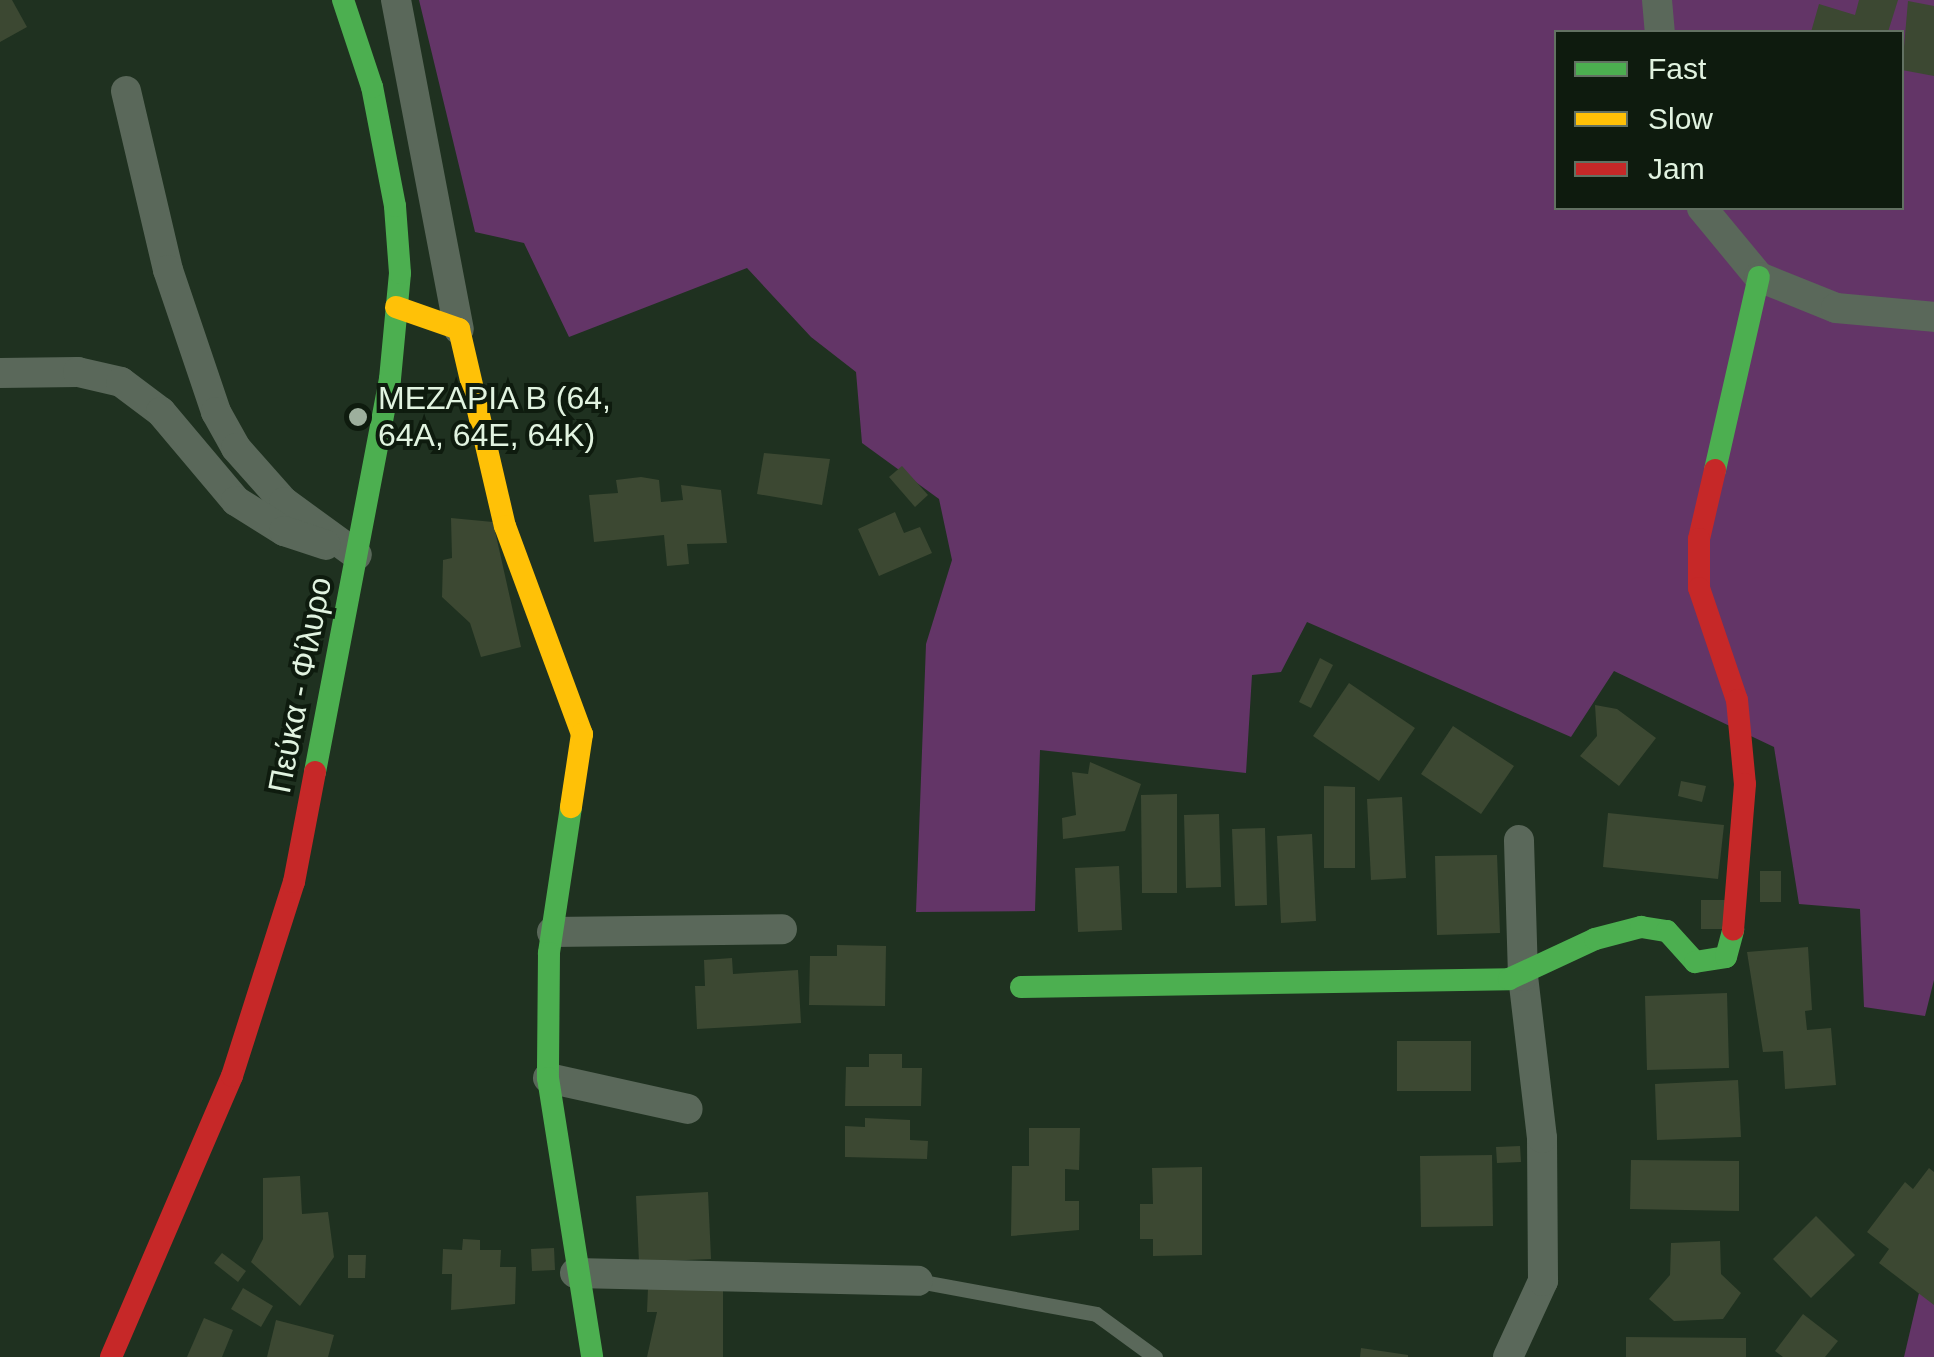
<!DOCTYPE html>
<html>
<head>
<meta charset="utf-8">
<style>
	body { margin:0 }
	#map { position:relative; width:1934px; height:1357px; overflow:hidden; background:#1f3120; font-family:Arial,sans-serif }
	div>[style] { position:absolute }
	.green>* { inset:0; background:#633567 }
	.building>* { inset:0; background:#3c4832 }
	.lane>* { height:15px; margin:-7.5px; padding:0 7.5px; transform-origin:7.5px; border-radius:7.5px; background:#5a685a }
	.street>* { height:30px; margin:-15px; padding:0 15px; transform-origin:15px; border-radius:15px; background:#5a685a }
	.fast>* { height:22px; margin:-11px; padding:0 11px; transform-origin:11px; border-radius:11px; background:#4caf50 }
	.slow>* { height:22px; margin:-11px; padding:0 11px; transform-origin:11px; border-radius:11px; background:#ffc107 }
	.jam>* { height:22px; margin:-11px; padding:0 11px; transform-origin:11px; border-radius:11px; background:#c62828 }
	.dots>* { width:28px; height:28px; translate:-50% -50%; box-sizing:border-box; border:5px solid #0e1b0e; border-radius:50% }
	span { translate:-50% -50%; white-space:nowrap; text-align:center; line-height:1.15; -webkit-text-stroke:8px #0e1b0e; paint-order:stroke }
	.poi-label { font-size:32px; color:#e1f3e0 }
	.left { translate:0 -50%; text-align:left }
	.street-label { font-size:32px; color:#e1f3e0 }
	.legend { position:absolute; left:1554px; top:30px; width:350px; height:180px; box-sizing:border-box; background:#0e1b0e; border:2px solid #627162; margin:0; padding:12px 18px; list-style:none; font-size:30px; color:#e1f3e0 }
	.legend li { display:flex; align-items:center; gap:20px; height:50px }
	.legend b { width:50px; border:2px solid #627162 }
</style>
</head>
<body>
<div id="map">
	<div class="green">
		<div style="clip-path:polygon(evenodd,419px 0,1934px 0,1934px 980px,1925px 1016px,1864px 1007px,1860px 909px,1799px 904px,1774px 747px,1614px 671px,1571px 737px,1307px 622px,1281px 672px,1252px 675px,1246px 773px,1040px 750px,1035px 911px,916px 912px,926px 644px,952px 560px,939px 499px,862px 443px,856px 372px,811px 337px,747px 268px,569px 337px,524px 243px,475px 232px,419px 0,1556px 32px,1902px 32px,1902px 208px,1556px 208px,1556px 32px)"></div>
		<div style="clip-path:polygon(1934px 1229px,1934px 1357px,1904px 1357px)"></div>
	</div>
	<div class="building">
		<div style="clip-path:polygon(0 0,12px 0,27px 27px,0 42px)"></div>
		<div style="clip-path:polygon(1859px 0,1898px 0,1888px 32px,1811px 32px,1819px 4px,1855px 15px)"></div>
		<div style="clip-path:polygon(1908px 1px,1934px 6px,1934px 76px,1902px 70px)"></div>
		<div style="clip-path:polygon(764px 453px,830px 459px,822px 505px,757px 494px)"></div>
		<div style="clip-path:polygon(902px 466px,928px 495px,915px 507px,889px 477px)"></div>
		<div style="clip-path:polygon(641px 477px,659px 480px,661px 502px,683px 500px,681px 485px,721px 490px,727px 543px,687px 544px,689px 564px,667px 566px,664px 535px,594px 542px,589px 495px,618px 493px,616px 480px)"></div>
		<div style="clip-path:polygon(895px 512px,904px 533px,920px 527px,932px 553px,879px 576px,858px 529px)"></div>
		<div style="clip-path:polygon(451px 518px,493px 522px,521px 647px,481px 657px,470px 623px,442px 597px,443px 560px,452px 558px)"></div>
		<div style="clip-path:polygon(1320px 658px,1333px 665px,1311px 708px,1299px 702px)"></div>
		<div style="clip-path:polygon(1349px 683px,1415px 728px,1379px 781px,1313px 736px)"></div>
		<div style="clip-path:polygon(1595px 705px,1617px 709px,1656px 738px,1619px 786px,1580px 756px,1597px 736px)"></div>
		<div style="clip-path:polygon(1453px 726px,1514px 766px,1481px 814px,1421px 774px)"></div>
		<div style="clip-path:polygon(1090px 762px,1141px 784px,1125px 831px,1063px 839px,1062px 818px,1076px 815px,1072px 772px,1088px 774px)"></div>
		<div style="clip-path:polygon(1681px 781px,1706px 786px,1702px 802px,1678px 796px)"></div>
		<div style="clip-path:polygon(1324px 786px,1355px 787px,1355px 868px,1324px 868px)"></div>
		<div style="clip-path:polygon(1177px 794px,1177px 893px,1142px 893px,1141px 795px)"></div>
		<div style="clip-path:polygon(1402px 797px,1406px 878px,1371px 880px,1367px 799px)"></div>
		<div style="clip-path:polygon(1608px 813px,1724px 825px,1718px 879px,1603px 867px)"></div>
		<div style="clip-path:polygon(1219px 814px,1221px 887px,1186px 888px,1184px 815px)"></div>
		<div style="clip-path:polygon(1265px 828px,1267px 905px,1235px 906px,1232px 829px)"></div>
		<div style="clip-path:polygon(1312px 834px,1316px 921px,1281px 923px,1277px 836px)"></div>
		<div style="clip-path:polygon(1497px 855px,1500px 933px,1437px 935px,1435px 856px)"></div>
		<div style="clip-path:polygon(1119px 866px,1122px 930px,1078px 932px,1075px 868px)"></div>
		<div style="clip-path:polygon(1760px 871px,1781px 871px,1781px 902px,1760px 902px)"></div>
		<div style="clip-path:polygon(1701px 900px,1728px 900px,1728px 929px,1701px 929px)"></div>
		<div style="clip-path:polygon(837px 945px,886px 946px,885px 1006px,809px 1005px,810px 956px,837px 956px)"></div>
		<div style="clip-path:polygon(1808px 947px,1812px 1010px,1805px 1011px,1807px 1030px,1831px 1028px,1836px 1085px,1785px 1089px,1783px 1051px,1763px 1052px,1747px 952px)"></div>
		<div style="clip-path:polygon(732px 958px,733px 974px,798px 970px,801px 1023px,697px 1029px,695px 986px,705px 986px,704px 960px)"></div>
		<div style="clip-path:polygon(1727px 993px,1729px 1068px,1647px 1070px,1645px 996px)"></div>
		<div style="clip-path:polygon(1397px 1041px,1471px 1041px,1471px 1091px,1397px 1091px)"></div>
		<div style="clip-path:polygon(869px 1054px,902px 1054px,902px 1068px,922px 1068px,921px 1106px,845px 1106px,846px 1067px,869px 1067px)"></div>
		<div style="clip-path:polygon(1738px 1080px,1741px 1137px,1657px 1140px,1655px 1084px)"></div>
		<div style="clip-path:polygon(865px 1118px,910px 1120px,910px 1140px,928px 1141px,927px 1159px,845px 1157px,845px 1126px,865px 1127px)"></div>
		<div style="clip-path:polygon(1029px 1128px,1080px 1128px,1079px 1170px,1065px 1169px,1065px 1201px,1079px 1201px,1079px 1230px,1011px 1236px,1012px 1166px,1029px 1166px)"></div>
		<div style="clip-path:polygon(1520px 1146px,1521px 1162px,1497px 1163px,1496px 1147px)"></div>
		<div style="clip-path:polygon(1492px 1155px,1493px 1226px,1421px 1227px,1420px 1156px)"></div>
		<div style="clip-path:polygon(1631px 1160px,1739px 1161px,1739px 1211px,1630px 1209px)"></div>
		<div style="clip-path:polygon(1202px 1167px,1202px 1255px,1153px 1256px,1153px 1239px,1140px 1239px,1140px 1204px,1153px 1204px,1152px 1168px)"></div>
		<div style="clip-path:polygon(1929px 1168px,1934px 1172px,1934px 1305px,1879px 1263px,1889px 1249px,1867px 1232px,1905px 1182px,1913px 1189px)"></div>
		<div style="clip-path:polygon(300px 1176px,302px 1214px,328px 1212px,334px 1257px,300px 1306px,251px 1262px,263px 1239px,263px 1178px)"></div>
		<div style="clip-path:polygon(708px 1192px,711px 1259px,639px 1262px,636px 1196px)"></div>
		<div style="clip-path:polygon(1816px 1216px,1855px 1255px,1811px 1298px,1773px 1259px)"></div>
		<div style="clip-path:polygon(463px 1239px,480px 1240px,480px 1250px,501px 1250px,500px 1267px,516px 1267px,515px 1304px,451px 1310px,452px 1274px,442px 1274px,443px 1249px,462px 1250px)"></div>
		<div style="clip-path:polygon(1720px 1241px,1721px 1274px,1741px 1293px,1723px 1319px,1674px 1321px,1649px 1299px,1670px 1275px,1671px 1243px)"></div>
		<div style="clip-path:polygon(554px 1248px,555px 1270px,532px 1271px,531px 1249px)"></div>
		<div style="clip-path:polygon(222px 1253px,246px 1271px,238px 1282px,214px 1263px)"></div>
		<div style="clip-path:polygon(348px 1255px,366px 1255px,365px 1278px,348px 1278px)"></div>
		<div style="clip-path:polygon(243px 1288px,273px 1306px,261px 1327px,231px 1309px)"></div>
		<div style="clip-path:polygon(648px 1288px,723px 1289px,723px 1357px,647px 1357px,657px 1312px,647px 1312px)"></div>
		<div style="clip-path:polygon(1803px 1314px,1838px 1341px,1825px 1357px,1783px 1357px,1775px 1351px)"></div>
		<div style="clip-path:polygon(204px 1318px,233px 1330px,222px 1357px,187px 1357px)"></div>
		<div style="clip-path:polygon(276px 1320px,334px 1335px,328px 1357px,267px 1357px)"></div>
		<div style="clip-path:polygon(1626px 1337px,1746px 1338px,1746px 1357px,1626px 1357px)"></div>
		<div style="clip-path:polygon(1361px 1348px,1408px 1355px,1408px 1357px,1360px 1357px)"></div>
	</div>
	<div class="lane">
		<div style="left:918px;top:1281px;width:181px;rotate:10.5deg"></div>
		<div style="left:1096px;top:1314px;width:73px;rotate:36.1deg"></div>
	</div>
	<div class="street">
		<div style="left:396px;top:0;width:335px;rotate:79.2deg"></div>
		<div style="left:1657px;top:0;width:32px;rotate:85deg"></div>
		<div style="left:126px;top:91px;width:184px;rotate:76.8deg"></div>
		<div style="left:168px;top:270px;width:150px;rotate:71.3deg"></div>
		<div style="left:216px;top:412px;width:41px;rotate:60.9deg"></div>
		<div style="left:236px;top:448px;width:72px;rotate:48.4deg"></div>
		<div style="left:284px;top:502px;width:90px;rotate:36deg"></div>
		<div style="left:1702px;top:208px;width:89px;rotate:50.4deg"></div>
		<div style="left:1759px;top:277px;width:83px;rotate:21.9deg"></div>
		<div style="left:1836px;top:308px;width:98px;rotate:5.2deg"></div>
		<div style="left:0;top:373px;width:78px;rotate:-0.7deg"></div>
		<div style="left:78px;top:372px;width:44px;rotate:13.1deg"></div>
		<div style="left:121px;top:382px;width:50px;rotate:36.9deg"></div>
		<div style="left:161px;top:412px;width:116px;rotate:49.9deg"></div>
		<div style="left:236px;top:501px;width:57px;rotate:32deg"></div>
		<div style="left:284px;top:531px;width:44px;rotate:18.4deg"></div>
		<div style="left:552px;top:932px;width:230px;rotate:-0.7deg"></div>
		<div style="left:548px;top:1078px;width:143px;rotate:12.5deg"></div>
		<div style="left:575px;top:1273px;width:343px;rotate:1.3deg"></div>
		<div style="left:1508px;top:1357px;width:84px;rotate:-65.3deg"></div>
		<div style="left:1543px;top:1281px;width:143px;rotate:-90.4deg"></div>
		<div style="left:1542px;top:1138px;width:163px;rotate:-96.7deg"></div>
		<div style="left:1523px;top:976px;width:136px;rotate:-91.7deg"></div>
	</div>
	<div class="fast">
		<div style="left:1715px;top:470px;width:198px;rotate:-77.2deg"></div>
		<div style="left:315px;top:772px;width:400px;rotate:-79.2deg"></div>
		<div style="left:390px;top:379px;width:106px;rotate:-84.6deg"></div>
		<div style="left:400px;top:273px;width:67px;rotate:-94.3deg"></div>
		<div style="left:395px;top:206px;width:121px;rotate:-100.9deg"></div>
		<div style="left:372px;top:87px;width:92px;rotate:-108.4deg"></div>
		<div style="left:571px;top:807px;width:148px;rotate:98.6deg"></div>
		<div style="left:549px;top:953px;width:125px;rotate:90.5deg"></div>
		<div style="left:548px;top:1078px;width:282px;rotate:81deg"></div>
		<div style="left:1021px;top:987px;width:488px;rotate:-0.9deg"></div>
		<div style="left:1509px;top:979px;width:95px;rotate:-24.9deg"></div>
		<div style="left:1595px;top:939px;width:48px;rotate:-14.6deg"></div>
		<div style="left:1641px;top:927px;width:26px;rotate:9deg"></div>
		<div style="left:1667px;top:931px;width:42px;rotate:47.9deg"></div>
		<div style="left:1695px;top:962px;width:31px;rotate:-9deg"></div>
		<div style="left:1726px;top:957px;width:28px;rotate:-75deg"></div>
	</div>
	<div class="slow">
		<div style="left:396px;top:307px;width:67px;rotate:19.2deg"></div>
		<div style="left:459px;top:329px;width:202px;rotate:76.9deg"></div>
		<div style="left:505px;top:526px;width:222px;rotate:69.7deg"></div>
		<div style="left:582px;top:734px;width:74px;rotate:98.6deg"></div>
	</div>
	<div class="jam">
		<div style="left:1715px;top:470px;width:71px;rotate:103.1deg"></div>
		<div style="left:1699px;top:539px;width:49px;rotate:90deg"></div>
		<div style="left:1699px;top:588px;width:118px;rotate:71.3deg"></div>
		<div style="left:1737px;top:700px;width:84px;rotate:84.6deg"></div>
		<div style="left:1745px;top:784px;width:146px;rotate:94.7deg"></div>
		<div style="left:111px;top:1357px;width:306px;rotate:-66.7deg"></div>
		<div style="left:232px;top:1076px;width:204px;rotate:-72.3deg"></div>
		<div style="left:294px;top:882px;width:112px;rotate:-79.2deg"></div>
	</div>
	<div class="dots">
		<div style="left:358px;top:417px;background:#9daf9d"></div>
	</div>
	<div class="poi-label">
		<span class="left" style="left:378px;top:417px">ΜΕΖΑΡΙΑ B (64,<br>64Α, 64Ε, 64Κ)</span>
	</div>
	<div class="street-label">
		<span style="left:300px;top:685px;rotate:-79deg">Πεύκα - Φίλυρο</span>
	</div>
	<ul class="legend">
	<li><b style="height:12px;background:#4caf50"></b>Fast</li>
	<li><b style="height:12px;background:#ffc107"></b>Slow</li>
	<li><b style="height:12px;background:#c62828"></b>Jam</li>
	</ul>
</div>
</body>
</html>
